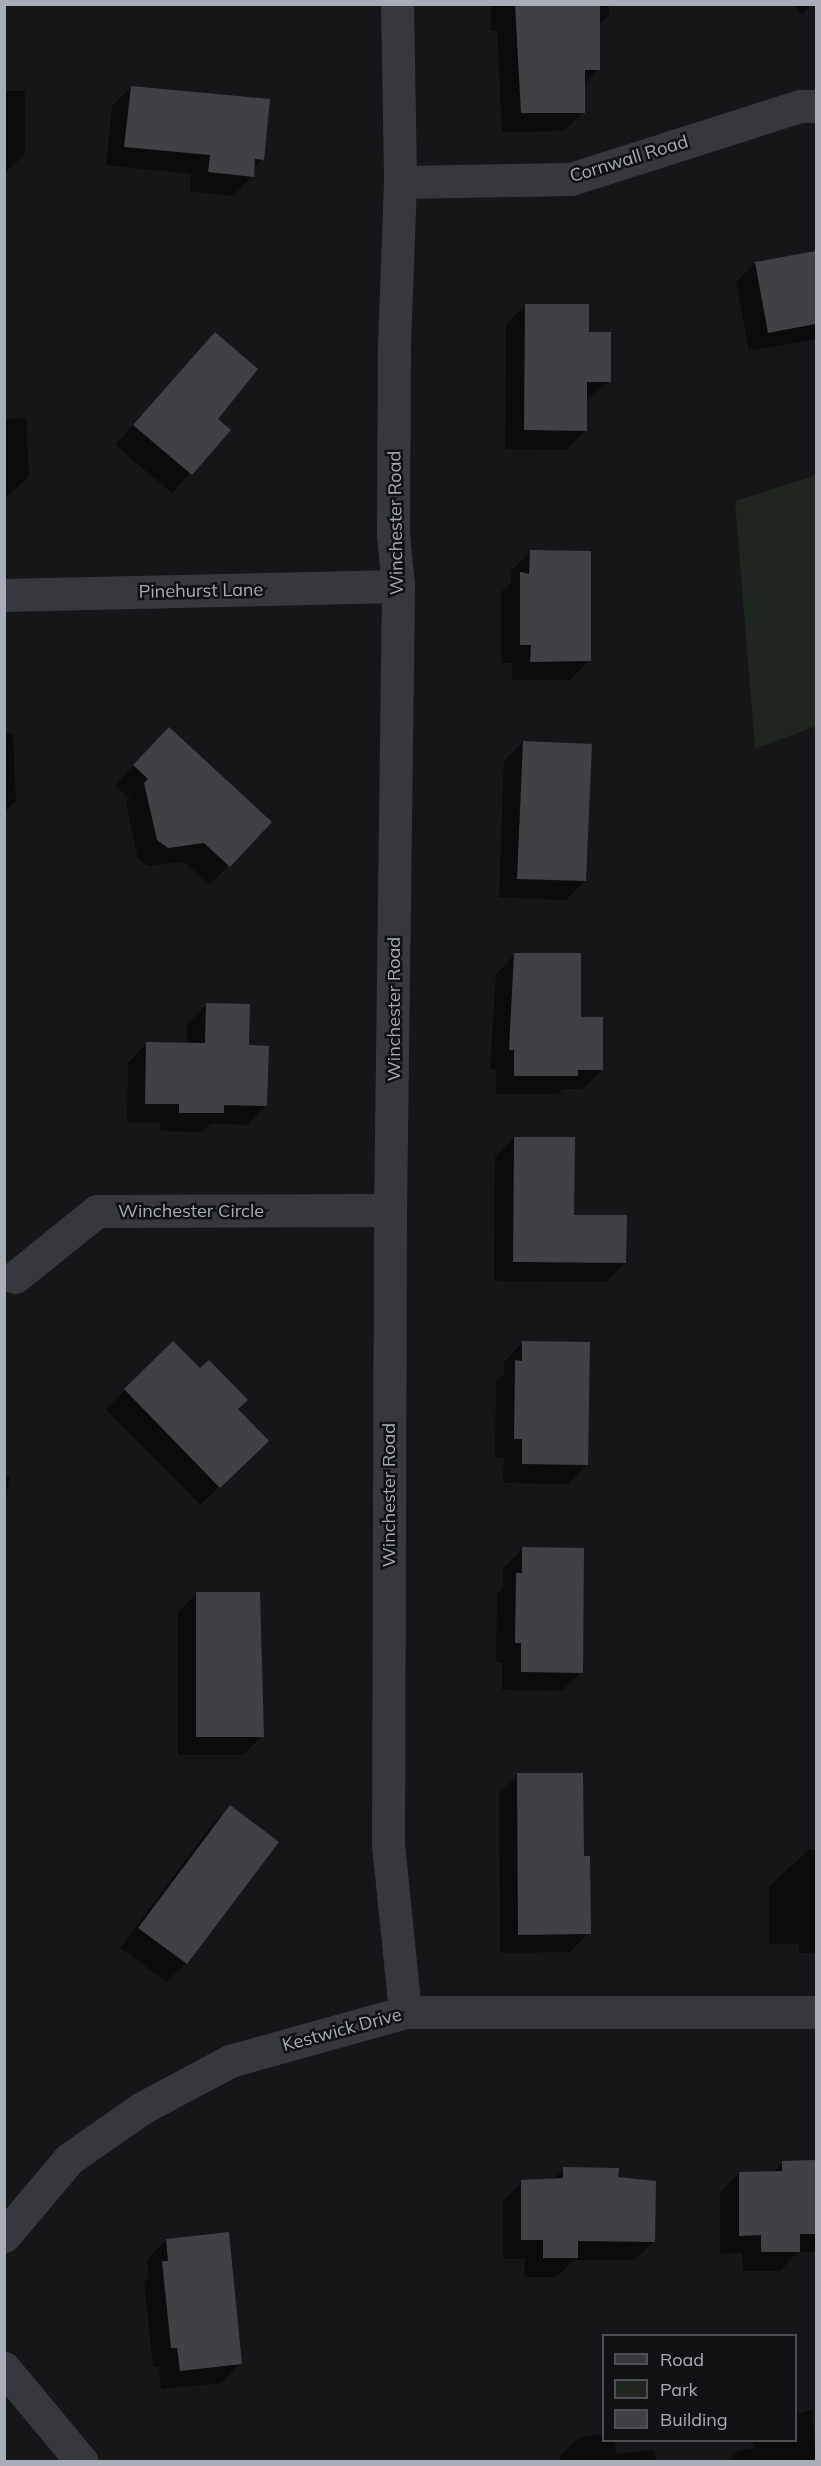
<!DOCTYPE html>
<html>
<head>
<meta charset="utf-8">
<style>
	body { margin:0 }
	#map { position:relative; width:821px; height:2466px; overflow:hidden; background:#161618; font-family:Mulish,sans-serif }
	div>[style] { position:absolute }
	.green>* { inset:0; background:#1e261f }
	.shadow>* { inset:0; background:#0007 }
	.building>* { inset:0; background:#404145 }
	.minor>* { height:33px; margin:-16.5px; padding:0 16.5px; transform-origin:16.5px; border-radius:16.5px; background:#37383d }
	span { translate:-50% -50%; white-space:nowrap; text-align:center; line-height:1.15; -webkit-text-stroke:5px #111113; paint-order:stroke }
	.street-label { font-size:18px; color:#a8adb8 }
	.frame { position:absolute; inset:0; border:6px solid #a8adb8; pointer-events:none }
	.legend { position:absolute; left:602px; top:2334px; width:195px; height:108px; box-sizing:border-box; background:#111113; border:2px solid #4d4f55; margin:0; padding:8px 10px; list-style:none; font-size:18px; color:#a8adb8 }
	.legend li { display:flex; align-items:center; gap:12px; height:30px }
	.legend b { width:30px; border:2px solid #4d4f55 }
</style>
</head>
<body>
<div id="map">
	<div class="green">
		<div style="clip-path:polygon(816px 475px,816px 726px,755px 749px,735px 501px)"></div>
	</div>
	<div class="shadow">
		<div style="clip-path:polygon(491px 4px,609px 4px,609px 15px,599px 25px,599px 69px,583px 85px,583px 112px,564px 131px,502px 132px,497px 31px,491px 31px)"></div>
		<div style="clip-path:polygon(792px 4px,812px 4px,802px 15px)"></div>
		<div style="clip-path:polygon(131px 87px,263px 159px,253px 169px,252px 176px,233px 196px,190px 191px,191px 174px,106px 165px,112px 106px)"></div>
		<div style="clip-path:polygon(4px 91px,25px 91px,25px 154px,5px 173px)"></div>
		<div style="clip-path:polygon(816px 252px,816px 339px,749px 351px,736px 282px,756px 263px)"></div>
		<div style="clip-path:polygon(526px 305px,587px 333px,609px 381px,586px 400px,585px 430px,566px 450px,505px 449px,506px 324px)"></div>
		<div style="clip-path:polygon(215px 334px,216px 419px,229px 431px,172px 493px,115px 445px)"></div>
		<div style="clip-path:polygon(26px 418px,29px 476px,10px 495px,4px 495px,4px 419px)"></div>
		<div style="clip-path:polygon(531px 552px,589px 661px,570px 680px,512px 680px,512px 663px,501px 663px,501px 592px,511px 583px,511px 571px)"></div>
		<div style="clip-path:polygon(4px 733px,13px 733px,16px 801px,4px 813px)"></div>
		<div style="clip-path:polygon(523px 742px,585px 881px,566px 900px,499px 897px,504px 761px)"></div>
		<div style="clip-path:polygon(150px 748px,270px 822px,210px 885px,184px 862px,148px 866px,138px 859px,126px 803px,130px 799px,115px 785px)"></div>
		<div style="clip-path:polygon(515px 954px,579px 1018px,602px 1070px,583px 1089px,563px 1089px,558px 1094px,496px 1094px,496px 1069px,490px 1069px,496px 974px)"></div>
		<div style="clip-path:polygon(206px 1005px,248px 1047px,266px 1106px,247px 1125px,211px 1124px,203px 1132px,160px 1131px,160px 1123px,127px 1122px,128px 1063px,147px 1043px,187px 1044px,187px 1024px)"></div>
		<div style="clip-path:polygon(514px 1138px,572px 1216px,625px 1263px,606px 1282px,494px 1281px,495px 1157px)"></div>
		<div style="clip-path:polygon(816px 1314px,816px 1399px,815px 1316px)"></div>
		<div style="clip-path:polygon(523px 1342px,587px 1464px,568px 1484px,503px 1483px,504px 1458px,495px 1458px,496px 1381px,504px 1374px,504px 1362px)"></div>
		<div style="clip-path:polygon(200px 1370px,236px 1410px,247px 1460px,200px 1505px,106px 1409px,125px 1390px)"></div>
		<div style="clip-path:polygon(4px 1476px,10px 1477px,4px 1508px)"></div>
		<div style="clip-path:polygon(522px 1549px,581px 1672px,562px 1691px,502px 1690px,502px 1662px,496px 1662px,497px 1594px,503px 1588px,503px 1568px)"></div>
		<div style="clip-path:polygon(197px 1593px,262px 1736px,243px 1755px,178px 1755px,178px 1612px)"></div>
		<div style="clip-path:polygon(518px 1775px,589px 1933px,570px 1952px,500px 1953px,499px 1794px)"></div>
		<div style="clip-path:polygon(230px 1807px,186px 1963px,167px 1982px,120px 1948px,211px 1826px)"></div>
		<div style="clip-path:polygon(809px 1850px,816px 1850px,816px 1953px,799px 1953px,799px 1944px,769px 1944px,769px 1886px)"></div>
		<div style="clip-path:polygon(783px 2162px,816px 2162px,816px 2252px,798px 2252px,780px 2271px,743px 2271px,742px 2253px,720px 2254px,720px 2193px,739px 2173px,772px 2173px)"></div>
		<div style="clip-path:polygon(564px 2169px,635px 2179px,654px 2241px,635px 2260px,574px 2260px,557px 2277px,524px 2277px,525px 2259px,503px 2259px,503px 2201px,522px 2181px,553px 2180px)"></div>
		<div style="clip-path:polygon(166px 2240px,240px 2364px,221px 2383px,161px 2389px,159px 2367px,153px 2367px,144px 2282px,149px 2277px,147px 2260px)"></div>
		<div style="clip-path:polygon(812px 2410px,816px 2462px,727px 2462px,738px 2451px,754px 2448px,752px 2440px,796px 2440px,796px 2414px)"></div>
		<div style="clip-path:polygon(604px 2434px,604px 2440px,614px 2440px,616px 2454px,654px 2450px,656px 2462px,561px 2462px,560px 2456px,579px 2437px)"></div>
	</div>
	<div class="building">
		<div style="clip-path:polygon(515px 4px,600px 4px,600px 70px,585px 70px,585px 113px,521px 113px)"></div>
		<div style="clip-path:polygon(131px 86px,270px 99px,264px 160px,255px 159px,254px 177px,208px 172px,210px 155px,124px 147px)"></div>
		<div style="clip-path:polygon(816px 251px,816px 324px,768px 333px,755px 262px)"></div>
		<div style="clip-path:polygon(525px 304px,589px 304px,589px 332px,611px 332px,611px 382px,587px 382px,587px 431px,524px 430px)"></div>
		<div style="clip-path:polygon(215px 332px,258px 369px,218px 419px,231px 430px,192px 475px,133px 425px)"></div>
		<div style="clip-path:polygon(530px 550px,591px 551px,591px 661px,530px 662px,531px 645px,520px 645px,520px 572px,529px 574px)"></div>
		<div style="clip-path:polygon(169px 727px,272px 822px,230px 867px,204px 843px,168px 848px,157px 840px,144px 783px,148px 779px,133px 765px)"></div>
		<div style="clip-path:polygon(523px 741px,592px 744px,586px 881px,517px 879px)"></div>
		<div style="clip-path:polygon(514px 953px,581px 953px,581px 1017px,603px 1017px,603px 1070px,578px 1070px,578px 1076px,514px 1076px,514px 1050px,509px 1050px)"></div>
		<div style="clip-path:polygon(206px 1003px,250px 1004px,249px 1045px,269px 1046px,267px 1106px,224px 1105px,224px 1113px,179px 1113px,179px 1104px,145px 1104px,146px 1042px,205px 1043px)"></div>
		<div style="clip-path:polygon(514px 1137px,575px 1137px,574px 1215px,627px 1215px,626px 1263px,513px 1262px)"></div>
		<div style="clip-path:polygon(173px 1341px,200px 1368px,209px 1360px,248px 1400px,238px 1409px,269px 1441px,220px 1488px,124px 1389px)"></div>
		<div style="clip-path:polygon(522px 1341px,590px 1342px,588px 1465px,522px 1464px,522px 1439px,514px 1439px,515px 1360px,522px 1361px)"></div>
		<div style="clip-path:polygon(522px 1547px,584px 1548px,583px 1673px,521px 1672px,521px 1643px,515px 1643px,516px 1573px,522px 1573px)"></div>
		<div style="clip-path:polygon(196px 1592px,260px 1592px,264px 1737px,196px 1737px)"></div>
		<div style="clip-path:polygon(517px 1773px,583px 1773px,584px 1856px,590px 1856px,591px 1934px,518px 1935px)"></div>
		<div style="clip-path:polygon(230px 1805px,279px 1842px,187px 1964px,138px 1928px)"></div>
		<div style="clip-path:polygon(816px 2160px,816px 2234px,800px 2234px,800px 2252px,761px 2252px,761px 2235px,739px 2236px,739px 2172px,782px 2171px,782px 2161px)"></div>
		<div style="clip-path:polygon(563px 2167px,619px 2168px,618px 2177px,656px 2181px,655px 2242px,578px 2241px,578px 2258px,543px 2258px,543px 2240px,521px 2240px,521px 2180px,563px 2178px)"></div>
		<div style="clip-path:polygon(229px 2232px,242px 2364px,180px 2371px,177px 2348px,171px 2348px,162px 2261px,168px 2261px,166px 2239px)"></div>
	</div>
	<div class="minor">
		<div style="left:397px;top:4px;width:178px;rotate:89deg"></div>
		<div style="left:400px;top:182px;width:161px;rotate:92.1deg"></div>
		<div style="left:394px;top:343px;width:192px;rotate:90.3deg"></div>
		<div style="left:393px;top:535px;width:51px;rotate:84.4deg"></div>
		<div style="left:398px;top:586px;width:624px;rotate:90.73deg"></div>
		<div style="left:390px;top:1210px;width:634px;rotate:90.18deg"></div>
		<div style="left:388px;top:1844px;width:169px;rotate:84.2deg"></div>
		<div style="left:400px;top:182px;width:171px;rotate:-1deg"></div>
		<div style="left:571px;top:179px;width:240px;rotate:-17.7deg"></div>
		<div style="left:800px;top:106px;width:16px"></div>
		<div style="left:4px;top:595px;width:394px;rotate:-1.3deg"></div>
		<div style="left:15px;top:1277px;width:105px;rotate:-38.8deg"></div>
		<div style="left:97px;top:1211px;width:293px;rotate:-0.2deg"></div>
		<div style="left:4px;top:2236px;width:101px;rotate:-49.8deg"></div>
		<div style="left:69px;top:2159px;width:89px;rotate:-34.9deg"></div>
		<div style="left:142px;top:2108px;width:100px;rotate:-28.1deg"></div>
		<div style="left:230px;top:2061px;width:182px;rotate:-15.6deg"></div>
		<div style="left:405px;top:2012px;width:411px"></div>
		<div style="left:4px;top:2368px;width:122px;rotate:50.3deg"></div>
	</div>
	<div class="street-label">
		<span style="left:629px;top:159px;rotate:-17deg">Cornwall Road</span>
		<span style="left:396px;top:523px;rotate:-91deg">Winchester Road</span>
		<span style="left:201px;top:591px;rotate:-1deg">Pinehurst Lane</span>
		<span style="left:394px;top:1009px;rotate:-90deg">Winchester Road</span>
		<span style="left:191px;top:1211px">Winchester Circle</span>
		<span style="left:389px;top:1495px;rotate:-90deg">Winchester Road</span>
		<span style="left:342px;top:2030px;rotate:-15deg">Kestwick Drive</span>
	</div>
	<div class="frame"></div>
	<ul class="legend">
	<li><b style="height:8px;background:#37383d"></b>Road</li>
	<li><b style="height:16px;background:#1e261f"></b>Park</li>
	<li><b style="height:16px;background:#404145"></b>Building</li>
	</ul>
</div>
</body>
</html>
